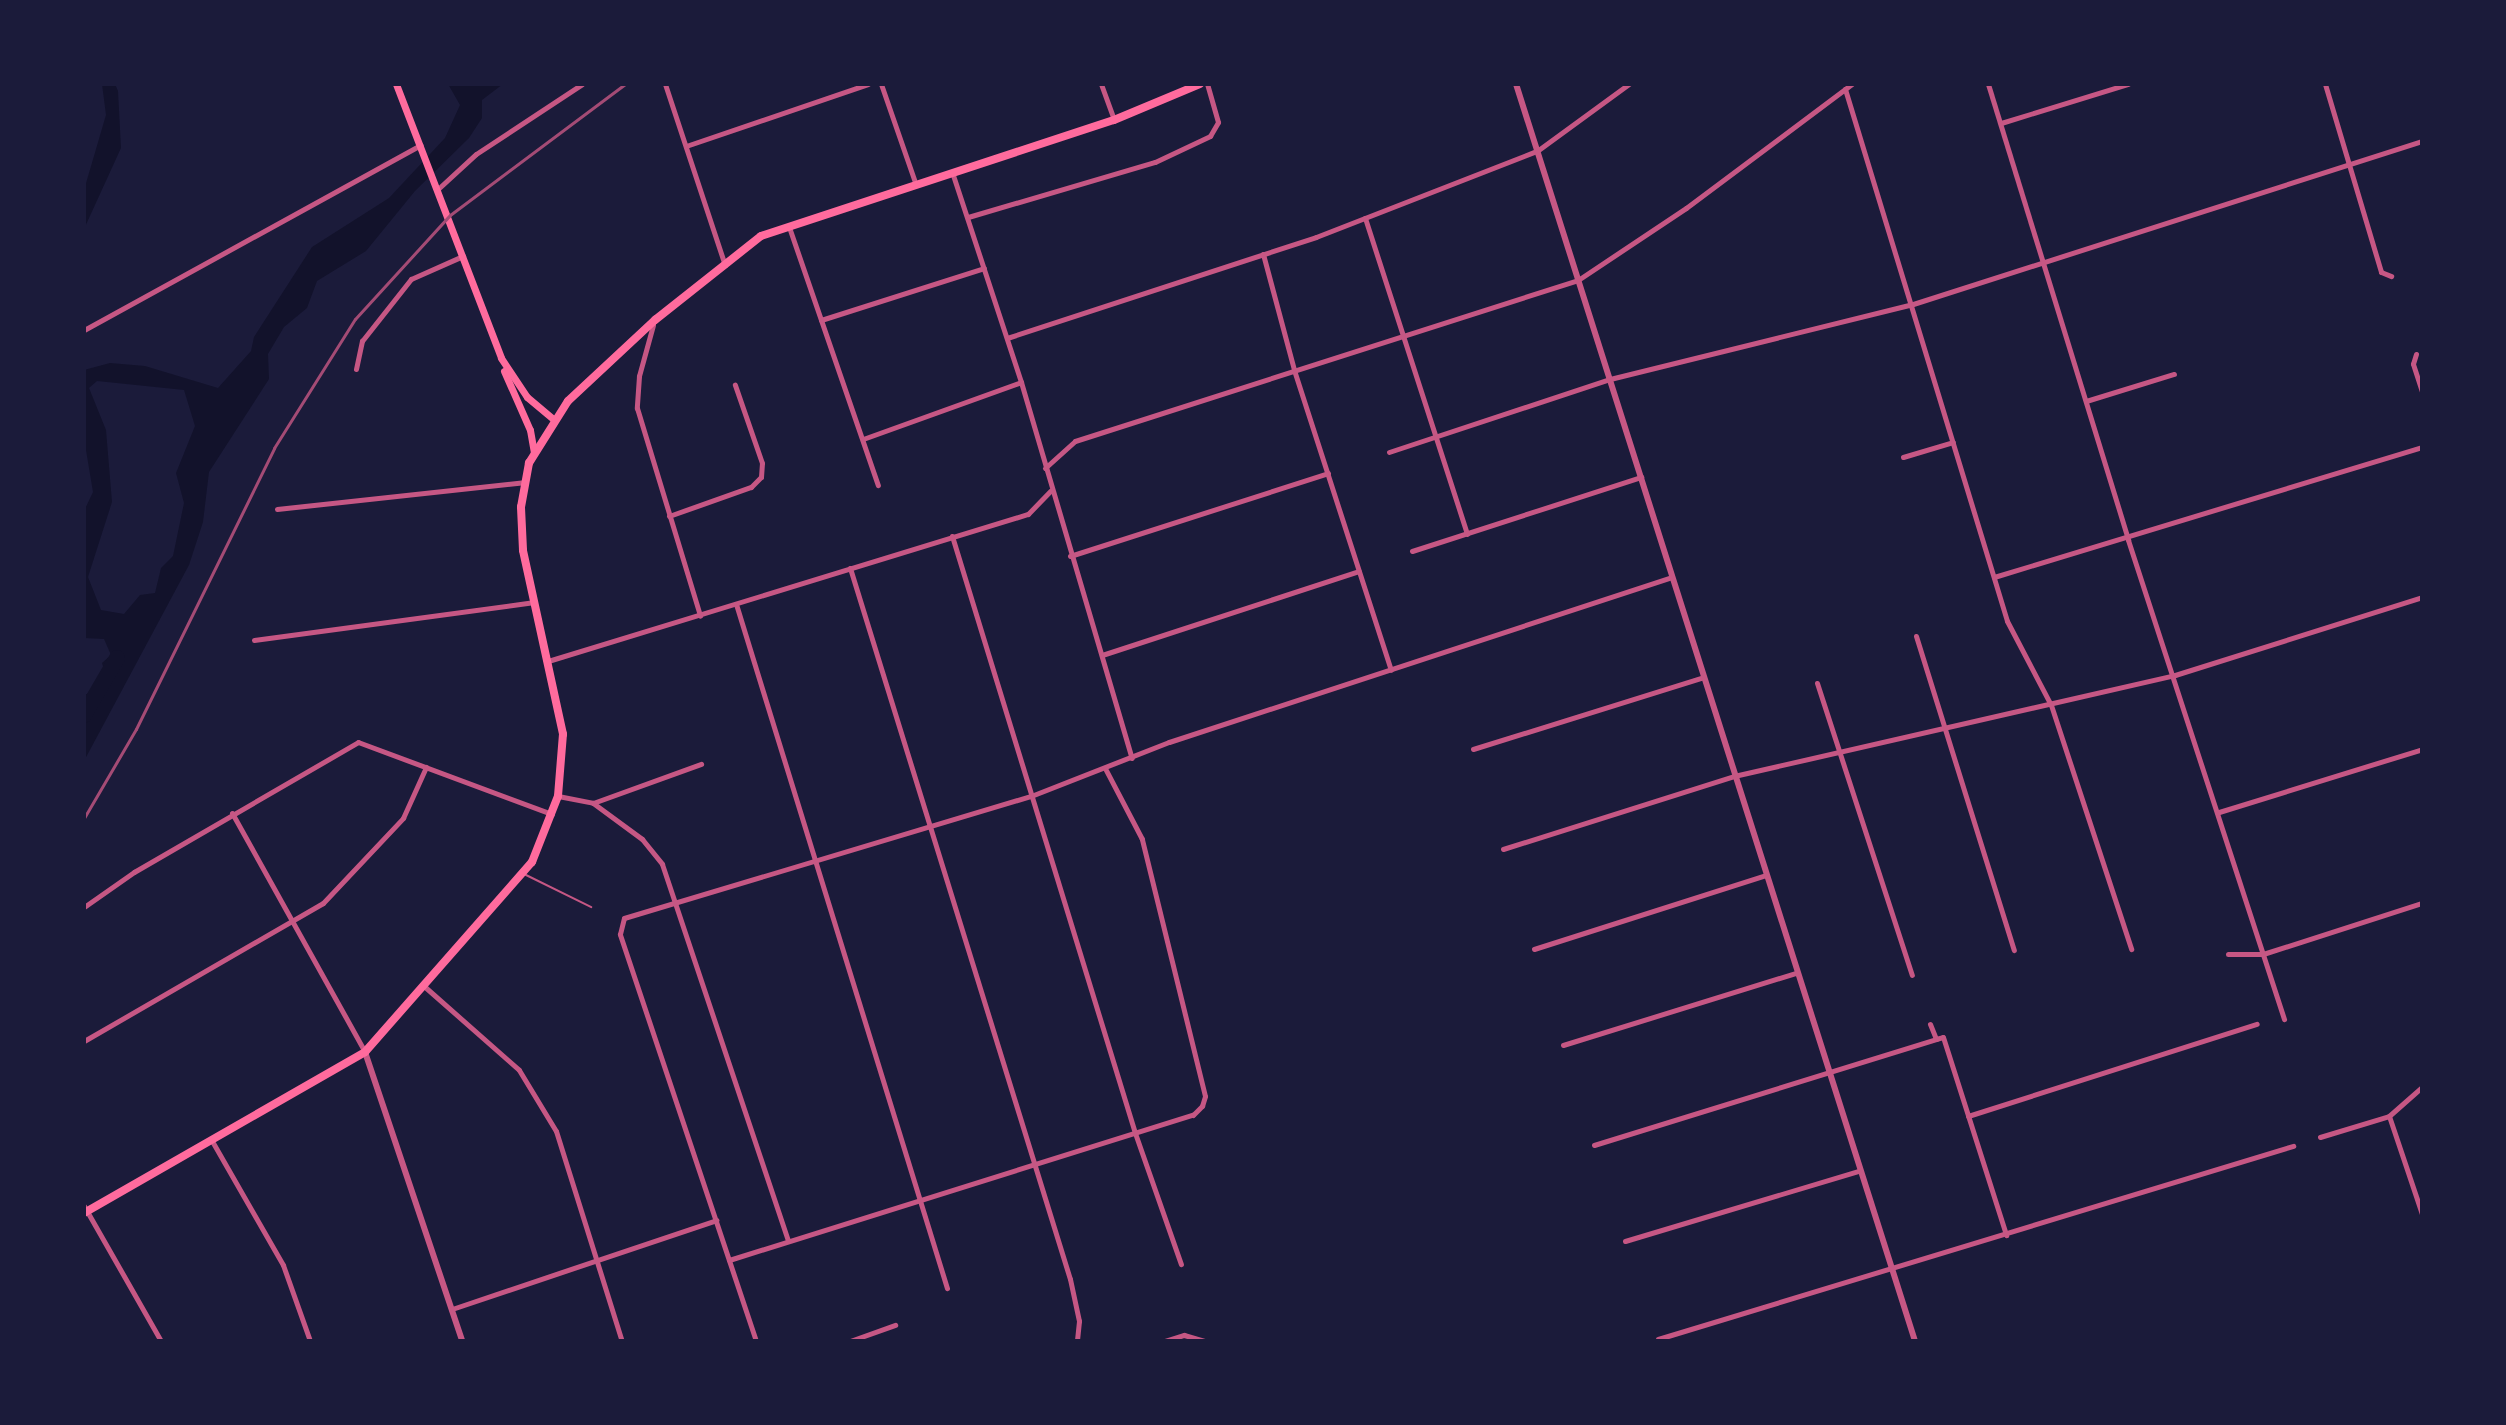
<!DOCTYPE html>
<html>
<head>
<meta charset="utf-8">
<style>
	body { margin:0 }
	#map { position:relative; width:2506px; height:1425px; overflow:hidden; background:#1b1b3a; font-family:"Public Sans",sans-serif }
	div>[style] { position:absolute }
	.water>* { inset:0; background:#12122b }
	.river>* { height:16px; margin:-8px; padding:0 8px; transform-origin:8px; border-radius:8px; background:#12122b }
	.service>* { height:2px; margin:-1px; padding:0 1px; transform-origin:1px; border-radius:1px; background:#c65784 }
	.minor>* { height:5px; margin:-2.5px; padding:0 2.5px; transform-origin:2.5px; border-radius:2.5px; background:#c65784 }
	.tertiary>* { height:6px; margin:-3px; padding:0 3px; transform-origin:3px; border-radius:3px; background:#c65784 }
	.secondary>* { height:7px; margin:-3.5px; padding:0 3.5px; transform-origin:3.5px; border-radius:3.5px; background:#ff6b9d }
	.primary>* { height:8px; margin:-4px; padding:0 4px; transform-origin:4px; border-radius:4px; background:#ff6b9d }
	.rail>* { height:3px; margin:-1.5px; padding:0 1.5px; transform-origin:1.5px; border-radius:1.5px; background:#a44b75 }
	span { translate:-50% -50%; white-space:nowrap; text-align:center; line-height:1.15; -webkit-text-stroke:6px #1b1b3a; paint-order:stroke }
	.frame { position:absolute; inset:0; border:86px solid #1b1b3a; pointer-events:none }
</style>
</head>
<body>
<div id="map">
	<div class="water">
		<div style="clip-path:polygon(102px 84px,115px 84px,118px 91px,121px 148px,84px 229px,84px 190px,106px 115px)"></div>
		<div style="clip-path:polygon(evenodd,448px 84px,503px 84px,482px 100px,482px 118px,469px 138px,415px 191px,366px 251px,317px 281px,307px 308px,284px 327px,268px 354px,269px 379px,209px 472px,203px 522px,189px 565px,84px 761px,84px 696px,107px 679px,102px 663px,111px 655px,104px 639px,84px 638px,84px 511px,93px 492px,84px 438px,84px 370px,110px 363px,145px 366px,218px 388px,251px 351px,254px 337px,312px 247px,389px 198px,445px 138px,460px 105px,448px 84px,97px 381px,184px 390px,195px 426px,176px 473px,184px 503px,173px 556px,161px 568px,155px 593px,140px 595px,124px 614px,101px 610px,88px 577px,112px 502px,106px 430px,89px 388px,97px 381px)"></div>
	</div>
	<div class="river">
		<div style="left:84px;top:715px;width:66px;rotate:-59.9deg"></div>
	</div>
	<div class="service">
		<div style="left:524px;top:874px;width:75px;rotate:26.2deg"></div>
	</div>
	<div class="minor">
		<div style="left:665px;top:84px;width:191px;rotate:71.7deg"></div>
		<div style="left:881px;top:84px;width:104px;rotate:70.9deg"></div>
		<div style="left:1101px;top:84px;width:38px;rotate:70deg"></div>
		<div style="left:1988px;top:84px;width:477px;rotate:72.9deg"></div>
		<div style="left:2128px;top:540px;width:504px;rotate:71.96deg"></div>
		<div style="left:2325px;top:84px;width:196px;rotate:73.4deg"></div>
		<div style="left:2381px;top:272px;width:11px;rotate:22deg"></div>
		<div style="left:1845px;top:89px;width:556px;rotate:73.06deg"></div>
		<div style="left:2007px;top:621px;width:95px;rotate:62.4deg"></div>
		<div style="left:2051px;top:705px;width:257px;rotate:71.8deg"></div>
		<div style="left:2001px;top:123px;width:133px;rotate:-17.1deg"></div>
		<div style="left:686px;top:146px;width:192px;rotate:-18.8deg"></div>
		<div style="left:952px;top:172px;width:221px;rotate:71.8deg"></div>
		<div style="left:1021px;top:382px;width:392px;rotate:73.6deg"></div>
		<div style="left:439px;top:188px;width:50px;rotate:-42.6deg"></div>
		<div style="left:476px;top:154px;width:127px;rotate:-33.4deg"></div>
		<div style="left:968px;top:217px;width:195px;rotate:-16.4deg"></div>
		<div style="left:1155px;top:162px;width:61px;rotate:-25.3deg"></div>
		<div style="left:1210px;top:136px;width:16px;rotate:-60deg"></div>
		<div style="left:1218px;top:122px;width:40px;rotate:-106deg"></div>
		<div style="left:1365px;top:218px;width:332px;rotate:72.1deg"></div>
		<div style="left:789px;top:227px;width:273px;rotate:71deg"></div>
		<div style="left:1263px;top:254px;width:120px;rotate:75deg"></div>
		<div style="left:1294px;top:370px;width:315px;rotate:72.1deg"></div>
		<div style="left:821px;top:320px;width:171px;rotate:-17.7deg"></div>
		<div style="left:653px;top:325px;width:53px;rotate:105.4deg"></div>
		<div style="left:639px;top:376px;width:32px;rotate:94deg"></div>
		<div style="left:637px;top:408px;width:217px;rotate:73.1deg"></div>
		<div style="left:84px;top:330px;width:384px;rotate:-28.8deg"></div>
		<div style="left:1007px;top:338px;width:325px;rotate:-18.1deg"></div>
		<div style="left:1316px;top:237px;width:237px;rotate:-21.3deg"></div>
		<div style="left:1537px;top:151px;width:114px;rotate:-36.1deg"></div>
		<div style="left:2416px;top:354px;width:10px;rotate:107deg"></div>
		<div style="left:2413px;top:364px;width:29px;rotate:72deg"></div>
		<div style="left:356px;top:369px;width:29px;rotate:-78deg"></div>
		<div style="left:362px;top:341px;width:79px;rotate:-51.7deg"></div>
		<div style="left:411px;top:279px;width:57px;rotate:-23.9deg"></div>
		<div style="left:2086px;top:401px;width:92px;rotate:-17.1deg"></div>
		<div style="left:863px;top:439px;width:168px;rotate:-19.8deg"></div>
		<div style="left:1389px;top:452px;width:233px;rotate:-18.3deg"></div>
		<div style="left:1610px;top:379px;width:309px;rotate:-13.9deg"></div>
		<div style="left:1910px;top:305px;width:538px;rotate:-17.76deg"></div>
		<div style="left:1903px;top:457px;width:52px;rotate:-16.7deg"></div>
		<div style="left:1045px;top:468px;width:40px;rotate:-42deg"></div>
		<div style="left:1075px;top:441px;width:528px;rotate:-17.75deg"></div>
		<div style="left:1578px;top:280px;width:130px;rotate:-33.7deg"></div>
		<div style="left:1686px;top:208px;width:207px;rotate:-36.8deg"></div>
		<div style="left:277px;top:509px;width:248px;rotate:-6.2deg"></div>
		<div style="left:669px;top:516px;width:87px;rotate:-19.5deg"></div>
		<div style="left:751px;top:487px;width:14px;rotate:-45deg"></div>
		<div style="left:761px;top:477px;width:14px;rotate:-86deg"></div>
		<div style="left:762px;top:463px;width:83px;rotate:-109.1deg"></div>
		<div style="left:952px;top:536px;width:624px;rotate:72.96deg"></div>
		<div style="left:1135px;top:1133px;width:139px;rotate:70.7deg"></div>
		<div style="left:1412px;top:551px;width:241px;rotate:-17.9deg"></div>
		<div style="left:1070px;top:556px;width:271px;rotate:-17.8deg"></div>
		<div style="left:850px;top:568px;width:744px;rotate:72.81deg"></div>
		<div style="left:1070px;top:1279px;width:43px;rotate:77.9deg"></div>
		<div style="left:1079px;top:1321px;width:20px;rotate:96deg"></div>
		<div style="left:1994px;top:577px;width:447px;rotate:-16.9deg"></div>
		<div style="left:736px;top:604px;width:716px;rotate:72.86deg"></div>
		<div style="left:1916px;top:636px;width:329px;rotate:72.7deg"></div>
		<div style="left:254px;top:640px;width:283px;rotate:-7.7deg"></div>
		<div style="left:1102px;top:655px;width:270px;rotate:-18.1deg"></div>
		<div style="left:548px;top:661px;width:502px;rotate:-17.03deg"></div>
		<div style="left:1028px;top:514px;width:32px;rotate:-46deg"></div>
		<div style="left:1817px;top:683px;width:307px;rotate:72deg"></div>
		<div style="left:1473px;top:749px;width:239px;rotate:-17.3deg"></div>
		<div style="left:558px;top:796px;width:36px;rotate:11deg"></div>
		<div style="left:593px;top:803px;width:61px;rotate:36.3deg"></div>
		<div style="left:642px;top:839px;width:32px;rotate:51deg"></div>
		<div style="left:662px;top:864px;width:397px;rotate:71.5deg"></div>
		<div style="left:593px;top:803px;width:115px;rotate:-19.9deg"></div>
		<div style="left:2219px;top:812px;width:213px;rotate:-17.2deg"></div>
		<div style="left:232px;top:813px;width:274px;rotate:60.9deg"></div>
		<div style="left:1503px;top:849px;width:242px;rotate:-17.5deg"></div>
		<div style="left:1734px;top:776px;width:452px;rotate:-12.9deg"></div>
		<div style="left:2175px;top:675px;width:259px;rotate:-17.5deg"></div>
		<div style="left:84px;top:907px;width:61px;rotate:-35deg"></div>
		<div style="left:134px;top:872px;width:259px;rotate:-30.1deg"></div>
		<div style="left:358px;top:742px;width:207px;rotate:20.4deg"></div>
		<div style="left:1534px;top:949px;width:244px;rotate:-17.7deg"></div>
		<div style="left:2228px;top:954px;width:35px"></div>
		<div style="left:2263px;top:954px;width:167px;rotate:-17.8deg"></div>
		<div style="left:425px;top:987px;width:125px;rotate:41.4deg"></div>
		<div style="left:519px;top:1070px;width:71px;rotate:58.8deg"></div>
		<div style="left:556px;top:1131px;width:220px;rotate:72.6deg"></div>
		<div style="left:1930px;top:1024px;width:16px;rotate:68deg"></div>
		<div style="left:1936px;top:1039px;width:7px;rotate:-16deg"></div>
		<div style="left:1943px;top:1037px;width:208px;rotate:72.3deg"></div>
		<div style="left:84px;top:1041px;width:276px;rotate:-30deg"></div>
		<div style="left:323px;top:903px;width:117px;rotate:-46.7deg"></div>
		<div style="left:403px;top:818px;width:56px;rotate:-65.7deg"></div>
		<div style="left:1563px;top:1045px;width:244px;rotate:-17.2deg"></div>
		<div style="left:1968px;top:1116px;width:303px;rotate:-17.7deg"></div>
		<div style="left:2389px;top:1116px;width:103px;rotate:71.4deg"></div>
		<div style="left:2320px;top:1137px;width:72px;rotate:-16.9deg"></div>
		<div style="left:2389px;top:1116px;width:44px;rotate:-41.3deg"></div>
		<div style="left:212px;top:1141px;width:143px;rotate:60.2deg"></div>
		<div style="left:283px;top:1265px;width:81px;rotate:70.4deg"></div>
		<div style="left:1594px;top:1145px;width:358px;rotate:-17.2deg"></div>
		<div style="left:84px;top:1206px;width:155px;rotate:60.3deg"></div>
		<div style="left:1625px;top:1241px;width:244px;rotate:-16.7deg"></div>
		<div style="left:729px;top:1260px;width:486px;rotate:-17.4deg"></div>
		<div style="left:1193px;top:1115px;width:13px;rotate:-45deg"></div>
		<div style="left:1202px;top:1106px;width:10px;rotate:-73deg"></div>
		<div style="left:1205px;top:1096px;width:265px;rotate:-103.8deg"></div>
		<div style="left:1142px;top:839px;width:78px;rotate:-117.6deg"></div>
		<div style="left:452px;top:1309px;width:279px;rotate:-18.6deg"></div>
		<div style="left:1658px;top:1339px;width:664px;rotate:-16.91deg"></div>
		<div style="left:756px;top:1341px;width:429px;rotate:-108.5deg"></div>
		<div style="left:620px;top:934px;width:16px;rotate:-76deg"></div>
		<div style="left:624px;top:918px;width:425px;rotate:-16.7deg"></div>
		<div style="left:1031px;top:796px;width:148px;rotate:-21.4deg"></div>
		<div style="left:1169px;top:742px;width:529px;rotate:-18.16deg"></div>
		<div style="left:850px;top:1341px;width:48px;rotate:-19.6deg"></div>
		<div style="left:1165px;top:1341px;width:20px;rotate:-18deg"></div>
		<div style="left:1184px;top:1335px;width:22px;rotate:16deg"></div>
	</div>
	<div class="tertiary">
		<div style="left:1516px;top:84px;width:1319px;rotate:72.39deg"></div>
		<div style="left:365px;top:1052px;width:305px;rotate:71.4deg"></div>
	</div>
	<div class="secondary">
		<div style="left:396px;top:84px;width:293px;rotate:69deg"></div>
		<div style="left:501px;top:358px;width:47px;rotate:56.3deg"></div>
		<div style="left:527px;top:397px;width:34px;rotate:40deg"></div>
		<div style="left:504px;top:371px;width:64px;rotate:66.2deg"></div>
		<div style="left:530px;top:430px;width:23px;rotate:80deg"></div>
	</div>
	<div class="primary">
		<div style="left:84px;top:1213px;width:324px;rotate:-29.8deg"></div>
		<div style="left:365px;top:1052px;width:253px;rotate:-48.7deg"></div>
		<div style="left:532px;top:862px;width:71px;rotate:-68.5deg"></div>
		<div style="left:558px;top:796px;width:62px;rotate:-85.4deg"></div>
		<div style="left:563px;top:734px;width:188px;rotate:-102.3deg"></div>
		<div style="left:523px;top:550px;width:43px;rotate:-92.7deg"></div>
		<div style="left:521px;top:507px;width:45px;rotate:-79.7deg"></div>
		<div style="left:529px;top:463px;width:73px;rotate:-57.8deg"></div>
		<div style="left:568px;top:401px;width:119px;rotate:-43deg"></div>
		<div style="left:655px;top:320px;width:135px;rotate:-38.4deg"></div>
		<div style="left:761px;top:236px;width:372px;rotate:-18.2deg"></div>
		<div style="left:1114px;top:120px;width:93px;rotate:-22.7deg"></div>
	</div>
	<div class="rail">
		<div style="left:84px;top:818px;width:103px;rotate:-59.7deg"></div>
		<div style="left:136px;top:729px;width:313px;rotate:-63.8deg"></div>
		<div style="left:274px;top:448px;width:152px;rotate:-57.9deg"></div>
		<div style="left:355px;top:319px;width:141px;rotate:-47.6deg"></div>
		<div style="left:450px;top:215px;width:219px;rotate:-36.8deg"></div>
	</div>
	<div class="frame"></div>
</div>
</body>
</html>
